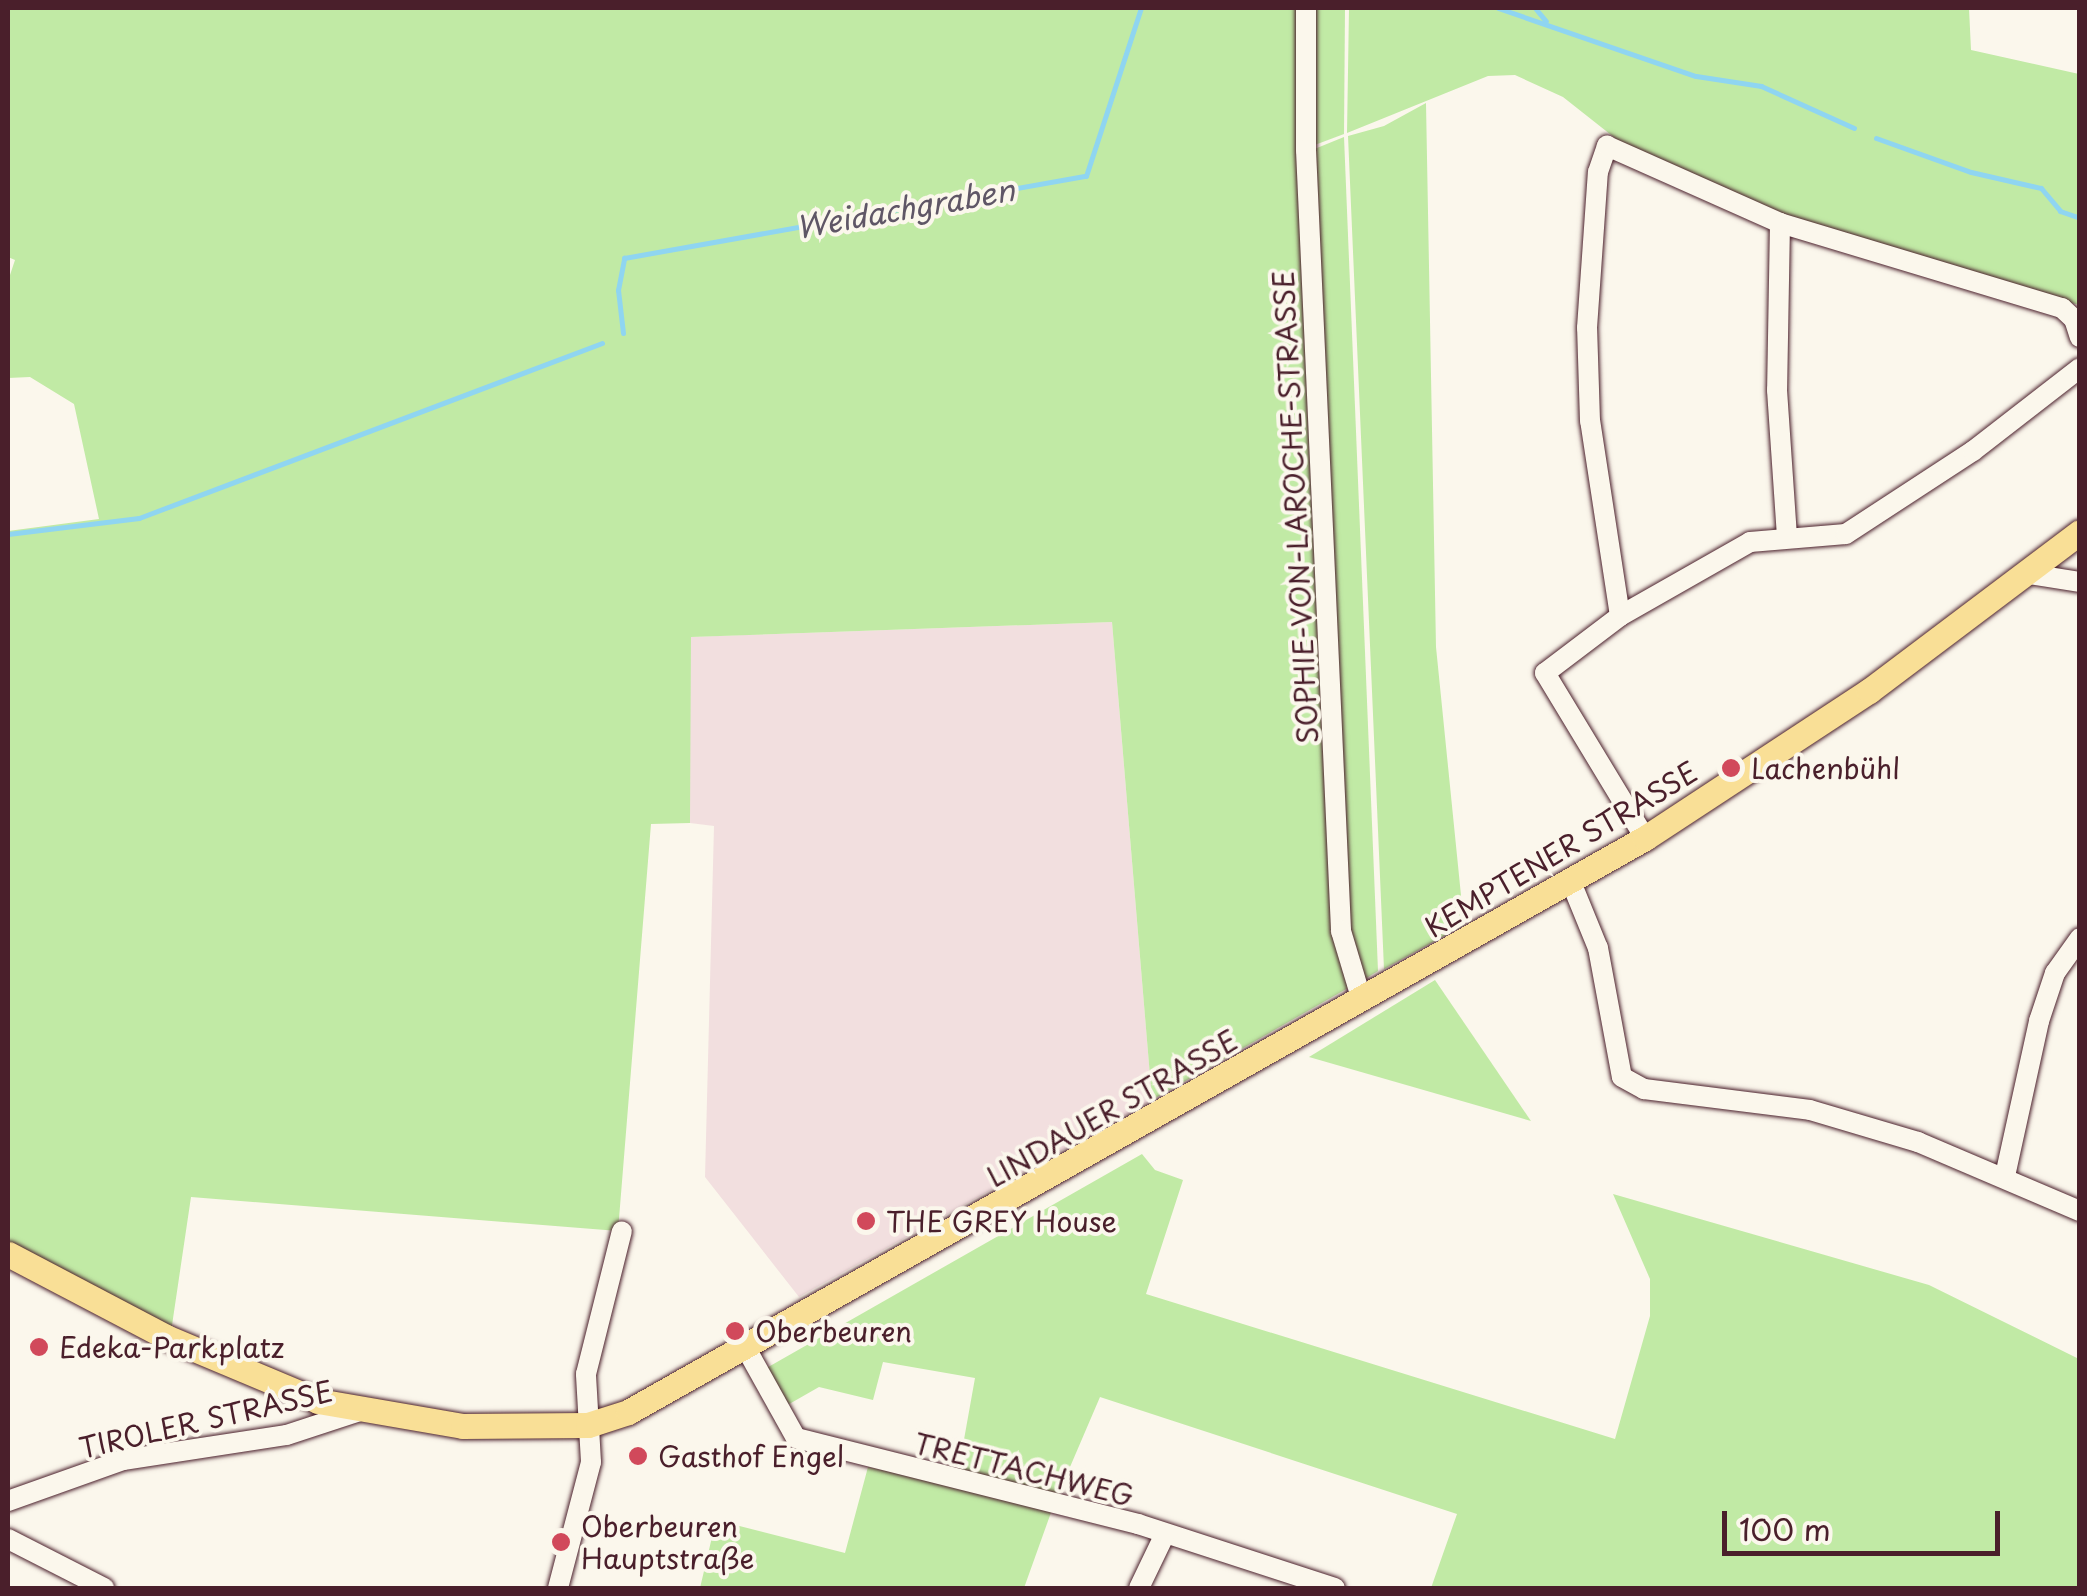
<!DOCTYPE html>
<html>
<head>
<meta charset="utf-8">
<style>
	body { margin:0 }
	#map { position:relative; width:2087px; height:1596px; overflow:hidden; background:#fbf7ec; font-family:"Playpen Sans",sans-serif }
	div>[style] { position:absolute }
	.built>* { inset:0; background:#f2dfdf }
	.green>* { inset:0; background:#c1eaa5 }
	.stream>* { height:5px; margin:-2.5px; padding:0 2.5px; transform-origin:2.5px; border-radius:2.5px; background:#8fd5f1 }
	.roads { filter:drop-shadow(0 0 2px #4a1f2b) drop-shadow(0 0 2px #4a1f2b) }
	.minor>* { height:20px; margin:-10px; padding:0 10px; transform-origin:10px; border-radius:10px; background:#fbf7ec }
	.major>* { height:25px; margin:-12.5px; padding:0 12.5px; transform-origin:12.5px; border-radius:12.5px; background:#f9df96 }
	.dots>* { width:28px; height:28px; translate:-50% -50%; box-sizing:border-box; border:5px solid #fbf7ec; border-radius:50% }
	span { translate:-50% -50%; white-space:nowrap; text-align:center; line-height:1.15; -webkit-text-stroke:8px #fbf7ec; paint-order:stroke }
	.street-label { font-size:28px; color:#4a1f2b }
	.poi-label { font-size:28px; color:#4a1f2b }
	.left { translate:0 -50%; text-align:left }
	.water-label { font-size:30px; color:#5f5666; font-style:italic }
	.frame { position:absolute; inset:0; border:10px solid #4a1f2b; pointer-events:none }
	.scale { position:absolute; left:1722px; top:1511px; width:278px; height:45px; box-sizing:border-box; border:5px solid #4a1f2b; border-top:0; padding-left:12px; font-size:30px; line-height:35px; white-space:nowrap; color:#4a1f2b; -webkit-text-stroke:8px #fbf7ec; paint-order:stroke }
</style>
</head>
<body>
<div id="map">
	<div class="built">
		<div style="clip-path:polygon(1112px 622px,1152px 1100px,799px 1297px,705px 1177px,714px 826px,690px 823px,690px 637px)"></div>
	</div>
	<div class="green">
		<div style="clip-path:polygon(8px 8px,1299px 8px,1348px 988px,1152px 1100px,1112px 622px,691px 637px,690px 823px,651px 824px,618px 1231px,191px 1197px,171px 1332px,8px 1247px,8px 531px,99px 519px,74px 404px,30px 377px,8px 378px,8px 281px,15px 260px,8px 257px)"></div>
		<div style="clip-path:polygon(1314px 8px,1345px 8px,1344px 134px,1312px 146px)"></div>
		<div style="clip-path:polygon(1349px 8px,1969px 8px,1971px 50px,2079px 74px,2079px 305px,1781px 219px,1620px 142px,1563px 97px,1515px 75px,1488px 76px,1347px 133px)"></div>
		<div style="clip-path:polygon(1426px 103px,1436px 647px,1464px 925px,1384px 969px,1348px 136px,1384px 126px)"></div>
		<div style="clip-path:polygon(1344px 137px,1378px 971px,1360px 982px,1346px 931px,1312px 150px)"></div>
		<div style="clip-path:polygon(1435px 980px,1531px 1121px,1309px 1057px)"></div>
		<div style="clip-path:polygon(1142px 1154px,1155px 1170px,1183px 1180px,1146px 1294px,1615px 1439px,1650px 1316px,1650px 1279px,1613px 1194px,1929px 1285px,2079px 1359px,2079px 1588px,1431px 1588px,1457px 1514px,1100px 1397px,1058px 1495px,958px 1473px,975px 1378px,883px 1362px,873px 1400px,819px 1387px,784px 1407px,763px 1370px)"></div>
		<div style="clip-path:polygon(868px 1467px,1053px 1507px,1024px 1588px,700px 1588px,716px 1520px,845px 1553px)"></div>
	</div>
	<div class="stream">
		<div style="left:1498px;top:8px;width:209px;rotate:19deg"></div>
		<div style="left:1696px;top:76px;width:66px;rotate:8.7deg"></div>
		<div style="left:1761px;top:86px;width:102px;rotate:24.3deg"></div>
		<div style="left:1535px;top:8px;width:17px;rotate:50deg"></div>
		<div style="left:1876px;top:138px;width:101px;rotate:19.7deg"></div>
		<div style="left:1971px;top:172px;width:72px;rotate:12.9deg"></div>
		<div style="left:2041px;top:188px;width:30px;rotate:50deg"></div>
		<div style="left:2060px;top:211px;width:21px;rotate:19deg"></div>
		<div style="left:623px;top:333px;width:43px;rotate:-96.6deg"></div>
		<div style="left:618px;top:290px;width:33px;rotate:-79deg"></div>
		<div style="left:624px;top:258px;width:469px;rotate:-10.1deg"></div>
		<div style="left:1086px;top:176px;width:177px;rotate:-71.9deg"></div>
		<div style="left:8px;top:534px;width:132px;rotate:-7deg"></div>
		<div style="left:139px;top:518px;width:495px;rotate:-20.7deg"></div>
	</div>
	<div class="roads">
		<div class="minor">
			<div style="left:1306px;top:8px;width:142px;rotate:90deg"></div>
			<div style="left:1306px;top:150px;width:782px;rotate:87.43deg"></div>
			<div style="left:1341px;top:931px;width:73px;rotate:73.3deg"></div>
			<div style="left:1780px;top:223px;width:167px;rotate:91deg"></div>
			<div style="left:1777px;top:390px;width:148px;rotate:86.1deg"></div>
			<div style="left:2029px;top:574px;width:52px;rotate:8.9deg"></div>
			<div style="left:1620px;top:616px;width:197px;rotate:-98.7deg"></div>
			<div style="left:1590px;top:421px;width:93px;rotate:-91.8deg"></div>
			<div style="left:1587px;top:328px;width:156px;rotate:-86deg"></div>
			<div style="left:1598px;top:172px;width:28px;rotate:-71deg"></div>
			<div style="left:1607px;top:146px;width:189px;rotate:24deg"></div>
			<div style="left:1780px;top:223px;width:295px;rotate:16.8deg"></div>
			<div style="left:2062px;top:308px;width:16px;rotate:43deg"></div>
			<div style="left:2074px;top:319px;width:19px;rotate:72deg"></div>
			<div style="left:1645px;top:838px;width:193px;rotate:-121.2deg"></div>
			<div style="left:1545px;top:673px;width:94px;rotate:-37.2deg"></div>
			<div style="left:1620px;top:616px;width:150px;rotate:-29.6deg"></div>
			<div style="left:1750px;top:542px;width:96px;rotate:-4.8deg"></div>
			<div style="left:1846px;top:534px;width:152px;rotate:-33.2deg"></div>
			<div style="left:1973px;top:451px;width:135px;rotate:-37.8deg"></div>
			<div style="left:1571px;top:882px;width:71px;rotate:67.8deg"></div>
			<div style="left:1598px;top:948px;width:131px;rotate:79.5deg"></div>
			<div style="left:1622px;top:1077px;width:25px;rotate:29deg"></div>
			<div style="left:1644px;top:1089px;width:167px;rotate:7.2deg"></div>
			<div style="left:1810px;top:1110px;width:113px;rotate:16.5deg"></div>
			<div style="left:1918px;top:1142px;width:176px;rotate:23.1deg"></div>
			<div style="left:2005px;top:1176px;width:159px;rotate:-77.6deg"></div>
			<div style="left:2039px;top:1021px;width:51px;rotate:-71.6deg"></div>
			<div style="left:2055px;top:973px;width:43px;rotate:-54.5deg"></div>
			<div style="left:747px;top:1350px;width:101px;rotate:60.9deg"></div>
			<div style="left:796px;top:1438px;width:353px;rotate:14.1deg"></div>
			<div style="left:1138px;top:1524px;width:207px;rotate:18deg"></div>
			<div style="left:8px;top:1501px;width:122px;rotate:-19.6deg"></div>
			<div style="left:123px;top:1460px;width:166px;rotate:-8.7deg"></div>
			<div style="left:287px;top:1435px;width:77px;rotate:-18.2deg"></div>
			<div style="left:8px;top:1539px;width:108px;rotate:27deg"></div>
			<div style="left:558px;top:1588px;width:130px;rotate:-75.3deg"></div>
			<div style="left:591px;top:1462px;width:88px;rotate:-93.3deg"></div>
			<div style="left:586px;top:1374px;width:147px;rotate:-75.9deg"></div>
			<div style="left:1139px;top:1588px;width:60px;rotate:-64.3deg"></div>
		</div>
		<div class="major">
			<div style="left:8px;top:1254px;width:178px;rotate:27.7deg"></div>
			<div style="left:166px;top:1337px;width:165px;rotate:22.8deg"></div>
			<div style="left:318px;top:1401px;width:147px;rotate:9.8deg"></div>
			<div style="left:463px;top:1426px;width:125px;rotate:-0.5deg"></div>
			<div style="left:588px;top:1425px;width:42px;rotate:-18deg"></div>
			<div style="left:628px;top:1412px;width:1168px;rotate:-29.44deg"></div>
			<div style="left:1645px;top:838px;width:268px;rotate:-33.3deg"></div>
			<div style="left:1869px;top:691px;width:264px;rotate:-37deg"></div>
		</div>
	</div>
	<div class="dots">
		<div style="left:1731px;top:768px;background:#d1495b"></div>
		<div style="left:866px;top:1221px;background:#d1495b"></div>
		<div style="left:735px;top:1331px;background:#d1495b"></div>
		<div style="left:39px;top:1347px;background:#d1495b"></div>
		<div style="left:638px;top:1456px;background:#d1495b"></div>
		<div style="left:561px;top:1542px;background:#d1495b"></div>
	</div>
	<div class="street-label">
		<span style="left:1295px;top:507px;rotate:-93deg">SOPHIE-VON-LAROCHE-STRASSE</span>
		<span style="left:1561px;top:849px;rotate:-31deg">KEMPTENER STRASSE</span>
		<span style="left:1112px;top:1108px;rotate:-30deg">LINDAUER STRASSE</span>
		<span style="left:206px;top:1419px;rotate:-13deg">TIROLER STRASSE</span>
		<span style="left:1024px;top:1469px;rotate:14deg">TRETTACHWEG</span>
	</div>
	<div class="poi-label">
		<span class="left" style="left:1751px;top:768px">Lachenbühl</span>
		<span class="left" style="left:886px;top:1221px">THE GREY House</span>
		<span class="left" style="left:755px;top:1331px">Oberbeuren</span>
		<span class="left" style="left:59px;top:1347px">Edeka-Parkplatz</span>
		<span class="left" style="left:658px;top:1456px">Gasthof Engel</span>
		<span class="left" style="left:581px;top:1542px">Oberbeuren<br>Hauptstraße</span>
	</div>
	<div class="water-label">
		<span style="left:905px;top:208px;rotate:-10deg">Weidachgraben</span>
	</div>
	<div class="frame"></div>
	<div class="scale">100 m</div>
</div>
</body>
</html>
